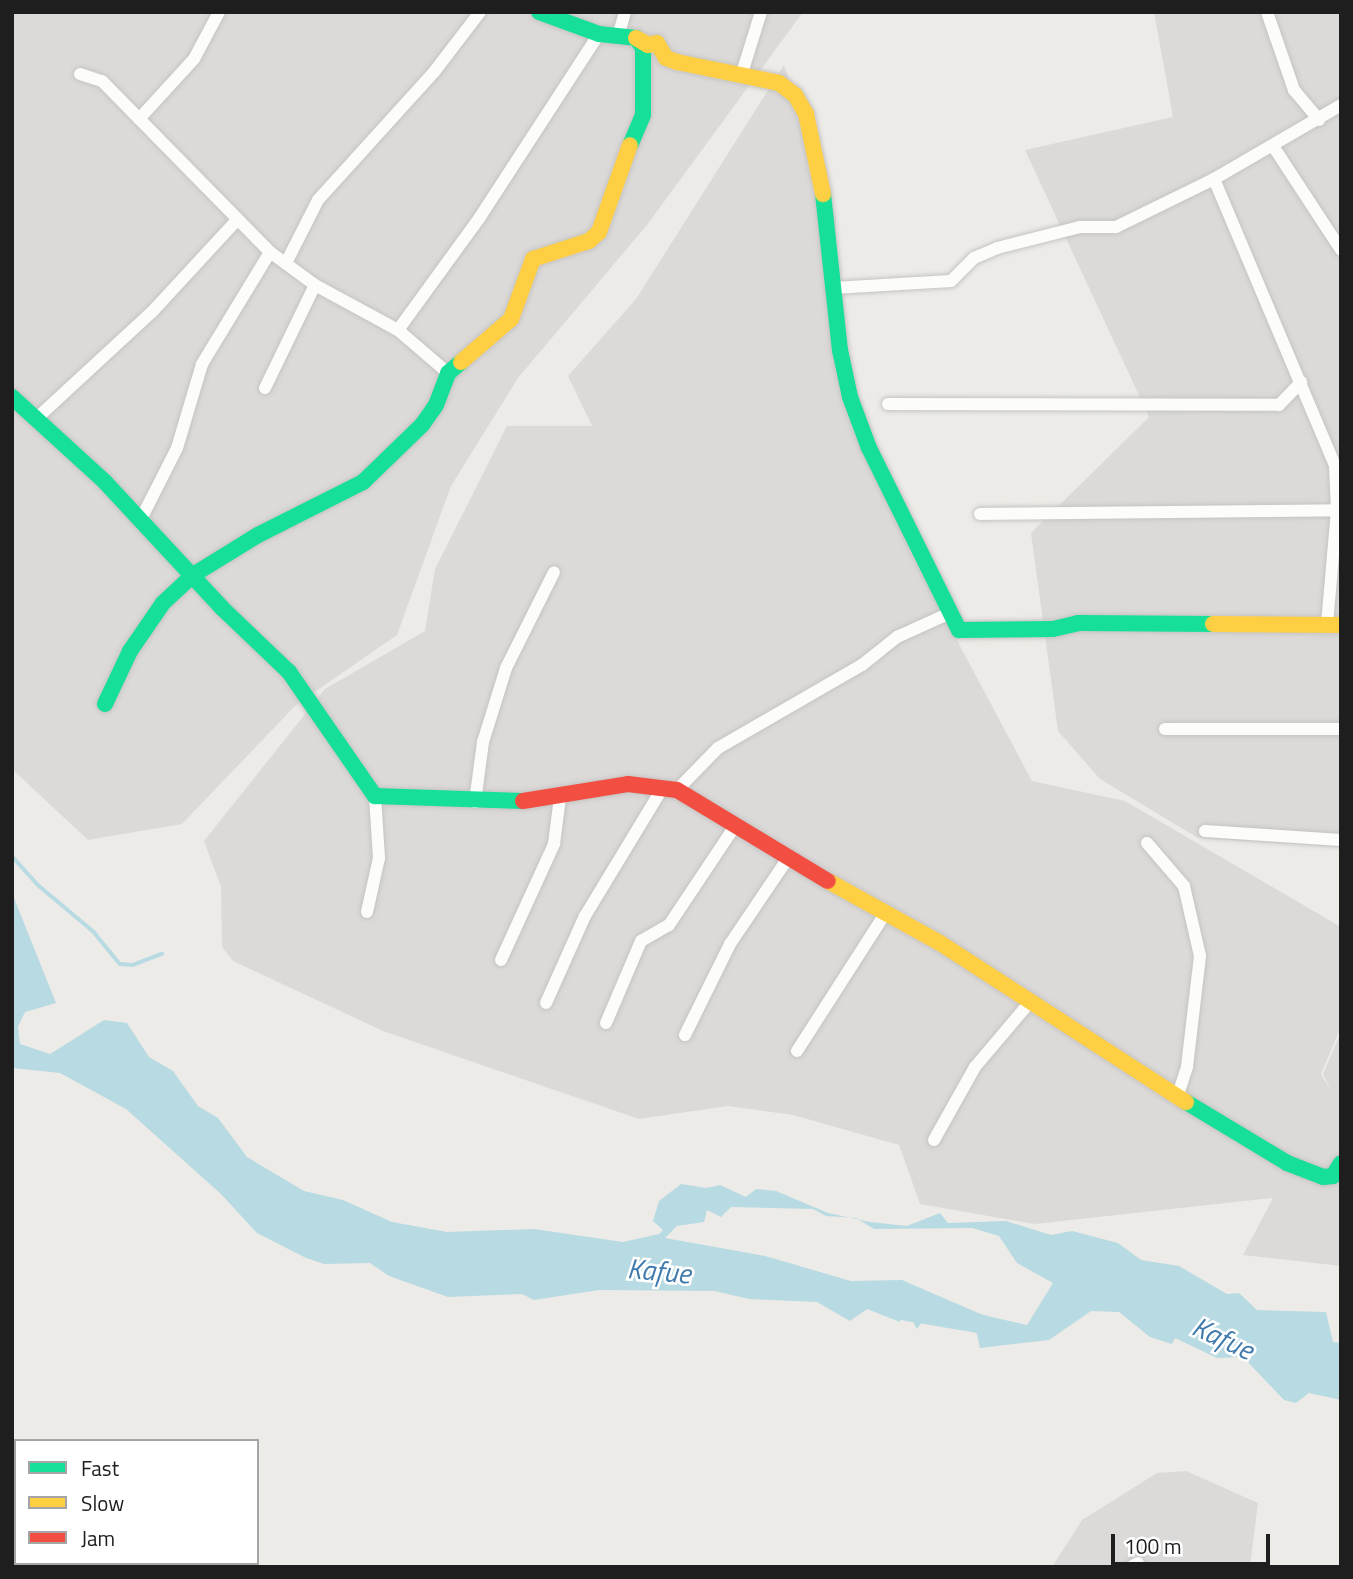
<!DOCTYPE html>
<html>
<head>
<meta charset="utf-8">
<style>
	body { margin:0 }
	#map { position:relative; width:1353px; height:1579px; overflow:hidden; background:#edebe7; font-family:"Titillium Web",sans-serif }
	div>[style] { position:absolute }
	.residential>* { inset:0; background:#dcdad8 }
	.water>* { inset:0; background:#b8dae2 }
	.stream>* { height:3.5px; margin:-1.75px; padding:0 1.75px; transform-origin:1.75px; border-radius:1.75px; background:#b8dae2 }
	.river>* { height:19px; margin:-9.5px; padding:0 9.5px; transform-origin:9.5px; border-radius:9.5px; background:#b8dae2 }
	.roads { filter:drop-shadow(0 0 2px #c5c4c3) drop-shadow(0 0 2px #c5c4c3) }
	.street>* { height:12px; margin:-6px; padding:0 6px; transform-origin:6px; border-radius:6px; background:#fcfcfb }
	.fast>* { height:16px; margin:-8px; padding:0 8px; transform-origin:8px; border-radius:8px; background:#16e098 }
	.slow>* { height:16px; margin:-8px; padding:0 8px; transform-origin:8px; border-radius:8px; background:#ffcf43 }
	.jam>* { height:16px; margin:-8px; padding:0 8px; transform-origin:8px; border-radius:8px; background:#f24e42 }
	span { translate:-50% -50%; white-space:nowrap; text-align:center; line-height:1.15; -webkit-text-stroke:5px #fff; paint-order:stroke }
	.water-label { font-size:28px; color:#417aac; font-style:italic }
	.frame { position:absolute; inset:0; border:14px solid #1e1e1e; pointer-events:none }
	.legend { position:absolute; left:14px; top:1439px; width:245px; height:126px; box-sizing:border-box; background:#fff; border:2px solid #a5a5a5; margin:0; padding:9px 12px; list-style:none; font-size:21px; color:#1e1e1e }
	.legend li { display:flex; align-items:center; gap:14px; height:35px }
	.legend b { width:35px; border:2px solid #a5a5a5 }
	.scale { position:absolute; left:1111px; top:1534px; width:159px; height:32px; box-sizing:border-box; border:4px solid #1e1e1e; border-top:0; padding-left:9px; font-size:21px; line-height:24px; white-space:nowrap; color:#1e1e1e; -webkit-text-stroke:5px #fff; paint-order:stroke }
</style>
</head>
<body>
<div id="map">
	<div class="residential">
		<div style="clip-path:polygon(12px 12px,803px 12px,647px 225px,518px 378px,451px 486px,397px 635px,296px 705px,182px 824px,88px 840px,12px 769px)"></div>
		<div style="clip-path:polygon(1154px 12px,1341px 12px,1341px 847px,1198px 838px,1100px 779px,1058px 731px,1031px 533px,1149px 417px,1025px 150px,1173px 117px)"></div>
		<div style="clip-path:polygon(784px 65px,836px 218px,835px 372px,911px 554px,1032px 781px,1125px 801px,1341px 927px,1341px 1027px,1321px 1074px,1331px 1091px,1323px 1074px,1341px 1032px,1341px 1266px,1243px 1255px,1273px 1198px,1034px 1224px,920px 1204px,899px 1145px,793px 1115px,728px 1106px,639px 1119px,383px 1031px,233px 961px,222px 947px,221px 887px,204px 841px,325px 689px,425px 631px,435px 569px,507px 426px,592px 426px,568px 376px,636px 299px)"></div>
		<div style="clip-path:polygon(1186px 1471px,1258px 1503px,1250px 1567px,1052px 1567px,1082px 1520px,1157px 1473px)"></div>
	</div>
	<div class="water">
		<div style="clip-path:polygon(evenodd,12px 893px,56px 1003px,25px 1012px,18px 1027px,20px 1044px,50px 1054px,104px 1020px,127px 1023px,149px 1057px,173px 1071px,198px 1106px,218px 1118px,247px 1157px,304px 1191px,343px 1200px,392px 1222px,447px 1232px,534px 1229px,623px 1242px,659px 1234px,663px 1230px,653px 1221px,659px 1201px,681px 1184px,706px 1188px,720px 1185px,746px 1197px,756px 1189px,776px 1191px,828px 1213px,870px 1222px,907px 1226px,940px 1213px,948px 1223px,1006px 1221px,1051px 1235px,1072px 1231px,1118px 1243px,1141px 1260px,1179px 1266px,1227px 1294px,1239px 1293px,1257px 1310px,1326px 1312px,1333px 1342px,1341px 1343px,1341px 1400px,1309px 1393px,1296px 1403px,1284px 1400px,1243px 1357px,1217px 1358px,1175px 1338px,1172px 1344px,1150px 1337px,1119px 1312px,1091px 1311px,1049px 1340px,980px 1348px,977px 1334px,951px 1315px,926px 1316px,917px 1329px,911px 1318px,901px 1318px,900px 1322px,867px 1309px,850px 1321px,817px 1302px,749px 1299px,715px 1291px,599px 1290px,534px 1300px,522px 1294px,448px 1297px,389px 1276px,370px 1263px,324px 1264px,306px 1258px,257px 1233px,221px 1194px,126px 1109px,60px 1073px,12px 1068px,12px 893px,731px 1207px,813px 1209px,826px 1216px,856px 1218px,874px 1229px,972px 1228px,999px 1236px,1017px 1263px,1053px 1283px,1027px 1325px,983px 1315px,902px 1280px,851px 1281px,765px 1256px,665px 1238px,677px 1226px,704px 1222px,707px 1210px,721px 1217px,731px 1207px)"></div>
	</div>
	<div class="stream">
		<div style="left:12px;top:856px;width:38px;rotate:48deg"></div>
		<div style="left:37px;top:884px;width:75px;rotate:40.1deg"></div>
		<div style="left:94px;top:932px;width:41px;rotate:50.9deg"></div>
		<div style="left:120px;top:964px;width:13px;rotate:4deg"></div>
		<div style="left:133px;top:965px;width:31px;rotate:-21deg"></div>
	</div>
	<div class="river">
		<div style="left:906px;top:1311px;width:78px;rotate:9.6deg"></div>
	</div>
	<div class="roads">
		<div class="street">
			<div style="left:1267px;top:12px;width:83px;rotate:70.9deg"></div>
			<div style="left:1294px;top:90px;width:39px;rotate:50deg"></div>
			<div style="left:619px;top:33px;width:22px;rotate:-74deg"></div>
			<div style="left:742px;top:73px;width:64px;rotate:-72.7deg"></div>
			<div style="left:80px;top:74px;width:23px;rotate:18deg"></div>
			<div style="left:102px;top:81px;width:240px;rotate:45.5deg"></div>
			<div style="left:270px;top:252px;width:56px;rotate:36.3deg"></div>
			<div style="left:315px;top:285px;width:94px;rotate:28.5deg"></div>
			<div style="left:398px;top:330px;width:66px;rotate:40.7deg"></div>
			<div style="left:139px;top:119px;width:81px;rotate:-47.5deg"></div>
			<div style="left:194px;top:59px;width:53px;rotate:-62deg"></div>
			<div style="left:1273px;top:146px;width:124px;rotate:56.8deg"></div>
			<div style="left:1214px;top:179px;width:311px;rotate:67.1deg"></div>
			<div style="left:1335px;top:466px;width:44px;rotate:87.4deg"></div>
			<div style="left:1337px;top:510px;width:115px;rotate:95deg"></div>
			<div style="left:286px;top:263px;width:71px;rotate:-63.1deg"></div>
			<div style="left:318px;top:200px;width:173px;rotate:-47.8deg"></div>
			<div style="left:434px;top:72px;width:76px;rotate:-52.5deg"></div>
			<div style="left:833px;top:288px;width:118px;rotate:-3.4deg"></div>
			<div style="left:951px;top:281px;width:33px;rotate:-45deg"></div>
			<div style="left:974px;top:258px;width:25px;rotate:-23deg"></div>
			<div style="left:997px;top:248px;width:86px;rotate:-14.2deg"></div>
			<div style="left:1080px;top:227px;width:36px"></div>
			<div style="left:1116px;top:227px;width:109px;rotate:-26.1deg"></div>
			<div style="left:1214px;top:179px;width:147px;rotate:-30.2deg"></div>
			<div style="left:398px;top:330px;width:140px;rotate:-54deg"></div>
			<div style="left:480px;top:217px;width:218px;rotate:-57deg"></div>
			<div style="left:265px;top:388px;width:114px;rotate:-64.1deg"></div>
			<div style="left:888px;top:404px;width:391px;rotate:0.1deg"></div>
			<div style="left:1279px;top:405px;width:32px;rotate:-46deg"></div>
			<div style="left:37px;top:418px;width:156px;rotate:-42.7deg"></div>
			<div style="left:152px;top:312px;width:124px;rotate:-47.3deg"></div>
			<div style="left:980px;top:514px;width:357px;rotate:-0.6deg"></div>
			<div style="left:140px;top:521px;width:82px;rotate:-63.1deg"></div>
			<div style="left:177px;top:448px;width:88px;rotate:-73.4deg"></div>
			<div style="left:202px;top:364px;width:131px;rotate:-58.7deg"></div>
			<div style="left:1165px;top:729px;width:176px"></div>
			<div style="left:677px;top:790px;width:59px;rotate:-45.7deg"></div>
			<div style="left:718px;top:748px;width:166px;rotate:-30deg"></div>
			<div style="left:862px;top:665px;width:45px;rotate:-38.7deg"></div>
			<div style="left:897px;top:637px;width:60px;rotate:-24.4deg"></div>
			<div style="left:475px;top:802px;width:61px;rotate:-82.4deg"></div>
			<div style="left:483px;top:742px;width:77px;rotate:-72.7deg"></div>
			<div style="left:506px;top:668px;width:107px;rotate:-63.4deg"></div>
			<div style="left:1205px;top:831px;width:136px;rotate:3.8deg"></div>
			<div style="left:1147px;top:843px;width:57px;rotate:49.3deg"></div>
			<div style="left:1184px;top:886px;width:72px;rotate:77.1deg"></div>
			<div style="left:1200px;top:956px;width:112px;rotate:96.7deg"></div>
			<div style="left:1187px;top:1067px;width:33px;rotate:108deg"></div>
			<div style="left:367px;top:912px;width:55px;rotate:-77.5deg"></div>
			<div style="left:379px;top:858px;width:62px;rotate:-93.7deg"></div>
			<div style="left:501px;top:960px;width:128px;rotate:-65.4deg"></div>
			<div style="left:554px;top:844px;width:47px;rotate:-82.7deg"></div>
			<div style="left:546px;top:1003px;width:95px;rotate:-65.9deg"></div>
			<div style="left:585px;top:916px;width:151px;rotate:-58.8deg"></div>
			<div style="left:606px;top:1023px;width:89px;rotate:-66.9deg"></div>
			<div style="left:641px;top:941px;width:32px;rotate:-30deg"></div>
			<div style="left:669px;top:925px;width:119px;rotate:-56.3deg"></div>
			<div style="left:685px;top:1035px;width:102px;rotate:-63.7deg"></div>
			<div style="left:730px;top:944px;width:104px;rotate:-56deg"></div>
			<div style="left:797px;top:1051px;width:163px;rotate:-57.3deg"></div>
			<div style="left:934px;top:1140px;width:84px;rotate:-60.7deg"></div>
			<div style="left:975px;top:1067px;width:84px;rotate:-49.8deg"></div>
			<div style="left:1131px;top:1567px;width:8px;rotate:-30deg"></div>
		</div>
		<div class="fast">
			<div style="left:539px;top:12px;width:64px;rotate:20.1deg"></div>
			<div style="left:599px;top:34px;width:37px;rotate:6deg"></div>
			<div style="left:636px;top:38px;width:12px;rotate:55deg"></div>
			<div style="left:643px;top:48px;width:67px;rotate:90deg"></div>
			<div style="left:643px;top:115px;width:33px;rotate:113deg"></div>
			<div style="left:823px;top:194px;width:157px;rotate:83.8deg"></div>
			<div style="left:840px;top:350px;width:48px;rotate:78deg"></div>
			<div style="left:850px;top:397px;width:54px;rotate:69.6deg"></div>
			<div style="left:869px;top:448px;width:203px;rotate:63.7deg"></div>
			<div style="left:959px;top:630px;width:94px;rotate:-0.6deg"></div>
			<div style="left:1053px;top:629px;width:26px;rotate:-13deg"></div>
			<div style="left:1078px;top:623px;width:135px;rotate:0.4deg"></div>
			<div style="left:12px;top:397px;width:126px;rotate:42.4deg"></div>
			<div style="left:105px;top:482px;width:172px;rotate:47.1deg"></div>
			<div style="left:222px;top:608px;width:93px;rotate:43.7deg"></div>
			<div style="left:289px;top:672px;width:151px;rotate:55.3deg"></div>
			<div style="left:375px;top:796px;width:148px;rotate:1.9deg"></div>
			<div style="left:105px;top:704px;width:59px;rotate:-64.7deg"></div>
			<div style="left:130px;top:651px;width:58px;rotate:-55.5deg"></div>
			<div style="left:163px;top:603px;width:41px;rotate:-43deg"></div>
			<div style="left:193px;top:575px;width:76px;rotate:-31.6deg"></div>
			<div style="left:258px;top:535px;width:118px;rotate:-26.8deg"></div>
			<div style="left:363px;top:482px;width:82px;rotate:-44deg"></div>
			<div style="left:422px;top:425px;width:24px;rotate:-55deg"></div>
			<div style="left:436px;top:405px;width:34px;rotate:-69deg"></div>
			<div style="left:448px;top:373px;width:17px;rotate:-40deg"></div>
			<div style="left:1186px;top:1102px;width:118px;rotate:31.1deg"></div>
			<div style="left:1287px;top:1163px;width:39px;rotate:21deg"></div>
			<div style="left:1323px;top:1177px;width:10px;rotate:-6deg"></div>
			<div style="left:1333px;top:1176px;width:15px;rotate:-58deg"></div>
		</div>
		<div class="slow">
			<div style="left:636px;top:38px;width:14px;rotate:30deg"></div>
			<div style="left:648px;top:45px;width:9px;rotate:-13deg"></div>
			<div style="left:657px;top:43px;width:17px;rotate:59deg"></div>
			<div style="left:666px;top:58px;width:12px;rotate:20deg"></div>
			<div style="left:677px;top:62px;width:104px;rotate:11.6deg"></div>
			<div style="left:779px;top:83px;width:20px;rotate:37deg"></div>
			<div style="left:795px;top:95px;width:22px;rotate:60deg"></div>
			<div style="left:806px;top:114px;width:82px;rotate:78deg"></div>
			<div style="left:461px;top:362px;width:66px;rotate:-40.7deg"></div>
			<div style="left:511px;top:319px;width:64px;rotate:-69.9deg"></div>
			<div style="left:533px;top:259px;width:59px;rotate:-17.8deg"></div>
			<div style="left:589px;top:241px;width:13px;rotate:-42deg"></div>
			<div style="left:599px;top:232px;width:92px;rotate:-70.4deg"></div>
			<div style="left:1213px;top:624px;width:128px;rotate:0.4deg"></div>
			<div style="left:828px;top:881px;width:128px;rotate:29deg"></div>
			<div style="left:940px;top:943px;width:293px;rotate:32.9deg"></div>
		</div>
		<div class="jam">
			<div style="left:523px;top:801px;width:106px;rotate:-9.2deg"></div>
			<div style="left:628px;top:784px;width:49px;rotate:7deg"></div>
			<div style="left:677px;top:790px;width:176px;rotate:31.1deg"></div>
		</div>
	</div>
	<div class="water-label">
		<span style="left:659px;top:1271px;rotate:5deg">Kafue</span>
		<span style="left:1223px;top:1338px;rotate:25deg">Kafue</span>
	</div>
	<div class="frame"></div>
	<ul class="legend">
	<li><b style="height:9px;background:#16e098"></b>Fast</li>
	<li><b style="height:9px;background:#ffcf43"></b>Slow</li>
	<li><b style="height:9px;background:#f24e42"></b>Jam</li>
	</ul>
	<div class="scale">100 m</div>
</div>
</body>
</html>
